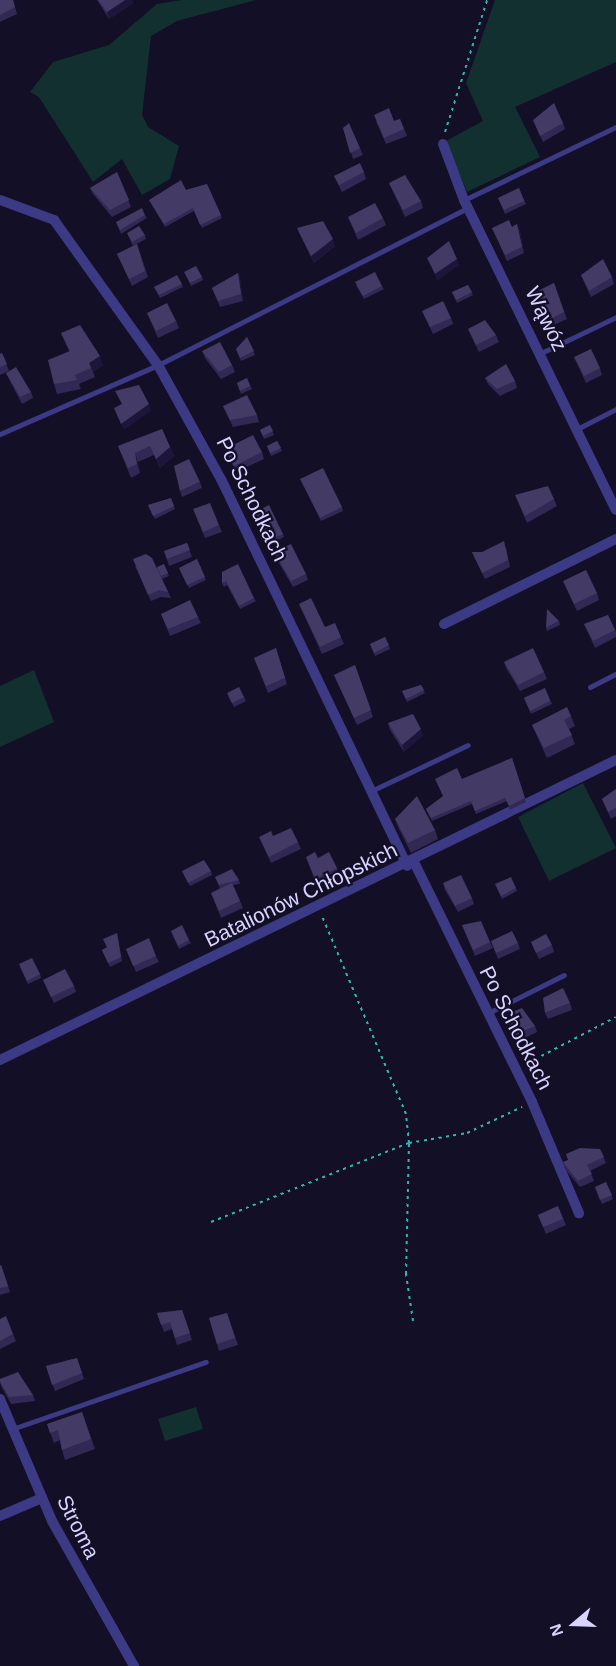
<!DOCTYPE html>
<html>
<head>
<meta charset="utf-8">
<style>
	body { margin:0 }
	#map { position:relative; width:616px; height:1666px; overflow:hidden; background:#130f26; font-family:Arial,sans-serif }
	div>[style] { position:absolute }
	.green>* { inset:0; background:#12302f }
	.path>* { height:2px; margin-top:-1px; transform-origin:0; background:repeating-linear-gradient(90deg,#2fb8b0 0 3px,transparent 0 7.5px) }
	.service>* { height:5px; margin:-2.5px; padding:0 2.5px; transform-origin:2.5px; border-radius:2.5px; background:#3d3a85 }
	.minor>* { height:10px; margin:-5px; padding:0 5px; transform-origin:5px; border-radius:5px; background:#3d3a85 }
	.wall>* { inset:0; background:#312854 }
	.shaded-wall>* { inset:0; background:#1d163a }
	.building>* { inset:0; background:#433a66 }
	span { translate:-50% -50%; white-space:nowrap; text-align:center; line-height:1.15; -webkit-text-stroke:4.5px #130f26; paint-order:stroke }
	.street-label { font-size:21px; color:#d9d4ff }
	.north { position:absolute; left:544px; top:1594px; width:60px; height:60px; -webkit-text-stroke:4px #130f26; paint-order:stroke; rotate:251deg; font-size:16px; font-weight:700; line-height:24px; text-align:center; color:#d9d4ff }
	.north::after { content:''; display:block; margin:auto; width:21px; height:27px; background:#d9d4ff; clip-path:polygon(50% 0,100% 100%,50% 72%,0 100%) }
</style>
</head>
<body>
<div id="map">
	<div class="green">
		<div style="clip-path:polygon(181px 0,256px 0,177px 21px,151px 36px,142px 115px,148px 127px,179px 146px,170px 179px,142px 195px,122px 159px,93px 182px,39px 97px,30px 92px,53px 62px,109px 45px,157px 4px)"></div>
		<div style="clip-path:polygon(495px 0,616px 0,616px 62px,515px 107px,540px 157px,467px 192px,446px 141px,483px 121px,466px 83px)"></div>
		<div style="clip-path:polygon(34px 670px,54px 722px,0 747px,0 686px)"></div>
		<div style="clip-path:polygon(583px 783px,616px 848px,549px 881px,518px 817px)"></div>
		<div style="clip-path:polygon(196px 1407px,203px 1429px,165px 1441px,158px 1419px)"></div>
	</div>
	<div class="path">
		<div style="left:445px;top:132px;width:139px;rotate:-72.3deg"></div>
		<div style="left:528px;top:1063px;width:99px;rotate:-27.6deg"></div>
		<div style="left:211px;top:1222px;width:213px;rotate:-21.8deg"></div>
		<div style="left:409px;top:1143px;width:29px;rotate:-96deg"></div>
		<div style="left:406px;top:1114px;width:215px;rotate:-113deg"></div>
		<div style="left:413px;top:1321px;width:48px;rotate:-98.5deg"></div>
		<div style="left:406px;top:1274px;width:131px;rotate:-88.7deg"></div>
		<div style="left:409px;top:1143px;width:59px;rotate:-9.8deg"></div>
		<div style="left:467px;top:1133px;width:61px;rotate:-25.3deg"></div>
	</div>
	<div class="service">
		<div style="left:464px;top:200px;width:169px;rotate:-25.7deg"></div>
		<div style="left:541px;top:353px;width:83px;rotate:-25.6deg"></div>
		<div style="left:577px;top:429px;width:44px;rotate:-27.1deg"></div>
		<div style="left:0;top:434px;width:172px;rotate:-23.6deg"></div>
		<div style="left:158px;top:365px;width:347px;rotate:-26.9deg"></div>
		<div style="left:590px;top:687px;width:29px;rotate:-27deg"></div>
		<div style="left:371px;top:791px;width:107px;rotate:-25.4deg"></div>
		<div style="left:486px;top:1014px;width:87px;rotate:-26.6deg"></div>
		<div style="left:12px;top:1429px;width:205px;rotate:-19.1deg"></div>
	</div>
	<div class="minor">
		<div style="left:443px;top:144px;width:60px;rotate:69.4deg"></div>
		<div style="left:464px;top:200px;width:345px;rotate:63.9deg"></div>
		<div style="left:0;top:200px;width:58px;rotate:20.3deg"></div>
		<div style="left:54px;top:220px;width:178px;rotate:54.4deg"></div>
		<div style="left:158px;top:365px;width:132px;rotate:61.1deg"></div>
		<div style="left:222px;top:481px;width:427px;rotate:64.3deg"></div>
		<div style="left:444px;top:624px;width:192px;rotate:-26.3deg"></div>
		<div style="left:414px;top:862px;width:267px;rotate:63.8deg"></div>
		<div style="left:532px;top:1102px;width:121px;rotate:67.1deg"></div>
		<div style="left:0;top:1060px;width:685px;rotate:-25.97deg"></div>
		<div style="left:0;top:1399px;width:133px;rotate:66.9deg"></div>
		<div style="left:52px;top:1521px;width:167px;rotate:60.5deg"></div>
		<div style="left:0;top:1516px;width:46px;rotate:-23.2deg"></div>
	</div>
	<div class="wall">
		<div style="clip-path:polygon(0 0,13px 0,17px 14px,0 22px)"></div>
		<div style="clip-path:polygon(97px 0,132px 0,133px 3px,109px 19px,99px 3px)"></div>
		<div style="clip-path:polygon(400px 119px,407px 136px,386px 144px,376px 121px,394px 121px)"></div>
		<div style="clip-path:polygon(533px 120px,563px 123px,565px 129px,543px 142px)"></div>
		<div style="clip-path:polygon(343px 128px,360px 148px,363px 155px,353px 159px)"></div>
		<div style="clip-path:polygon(117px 172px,131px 207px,112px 217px,93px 194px,90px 188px)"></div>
		<div style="clip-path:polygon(364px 172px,366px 179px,342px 192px,334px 176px)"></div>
		<div style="clip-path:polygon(389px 183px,421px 201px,423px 208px,405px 217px)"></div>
		<div style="clip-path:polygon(207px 184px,222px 218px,202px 228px,194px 211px,165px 227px,149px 200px)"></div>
		<div style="clip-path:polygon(519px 188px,526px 204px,505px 214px,498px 198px)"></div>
		<div style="clip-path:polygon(145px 215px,147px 218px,121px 234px,116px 222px)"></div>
		<div style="clip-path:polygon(348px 217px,383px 218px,386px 225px,358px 240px)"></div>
		<div style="clip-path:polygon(517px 224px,520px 231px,524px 253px,507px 261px,492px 228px,512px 227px)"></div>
		<div style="clip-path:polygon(297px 228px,335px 246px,314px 263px)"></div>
		<div style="clip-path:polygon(127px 233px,145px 235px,146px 239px,133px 246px)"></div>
		<div style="clip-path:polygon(137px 244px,148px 277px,132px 286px,117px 254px)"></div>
		<div style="clip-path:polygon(238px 273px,240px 279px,243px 301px,220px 307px,212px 288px)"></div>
		<div style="clip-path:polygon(186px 275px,202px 277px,203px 280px,191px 286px)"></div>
		<div style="clip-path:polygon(581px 275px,612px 277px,614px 284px,591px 297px)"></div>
		<div style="clip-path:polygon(554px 283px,567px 319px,550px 327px,533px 301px,530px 295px)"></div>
		<div style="clip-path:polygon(182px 284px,183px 287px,160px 298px,154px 287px)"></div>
		<div style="clip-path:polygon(356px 285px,382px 286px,384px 289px,364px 299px)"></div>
		<div style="clip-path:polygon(468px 285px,473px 295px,457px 303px,452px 292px)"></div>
		<div style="clip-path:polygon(422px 311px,451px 318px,453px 324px,433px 334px)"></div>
		<div style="clip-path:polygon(147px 313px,176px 321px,179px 328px,158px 338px)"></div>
		<div style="clip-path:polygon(468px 329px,496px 335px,499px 342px,479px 352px)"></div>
		<div style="clip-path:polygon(61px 333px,103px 365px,93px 372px,95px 377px,79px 384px,81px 389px,57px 394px,54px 384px,69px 351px)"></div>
		<div style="clip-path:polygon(247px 337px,255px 355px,241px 361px,236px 349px)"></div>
		<div style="clip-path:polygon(202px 351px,232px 365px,235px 372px,221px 379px,205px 358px)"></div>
		<div style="clip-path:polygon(2px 353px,9px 371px,0 375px,0 354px)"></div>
		<div style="clip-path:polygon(574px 357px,600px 368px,602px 375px,586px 383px)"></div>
		<div style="clip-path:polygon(6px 373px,31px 392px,33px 398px,22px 404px,9px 379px)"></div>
		<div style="clip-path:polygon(247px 378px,252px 389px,241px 394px,237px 383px)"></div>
		<div style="clip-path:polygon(485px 378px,515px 381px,517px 388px,500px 396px,488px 384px)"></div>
		<div style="clip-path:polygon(223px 406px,257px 415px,259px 422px,233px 427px)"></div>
		<div style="clip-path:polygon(270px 425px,274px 435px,264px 439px,260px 430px)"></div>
		<div style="clip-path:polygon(162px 429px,174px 456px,160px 468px,154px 455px,138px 462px,140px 473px,131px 478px,118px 446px)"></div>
		<div style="clip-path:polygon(277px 441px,282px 451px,271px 456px,267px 446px)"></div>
		<div style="clip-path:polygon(225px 449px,262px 452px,264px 459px,236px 472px)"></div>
		<div style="clip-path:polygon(200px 482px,202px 488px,182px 497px,180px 491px)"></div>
		<div style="clip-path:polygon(302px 482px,342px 507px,343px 511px,321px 521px)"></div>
		<div style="clip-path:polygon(515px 495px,554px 499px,557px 506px,527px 523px)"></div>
		<div style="clip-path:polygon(171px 498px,175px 509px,155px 519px,148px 505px)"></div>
		<div style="clip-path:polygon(256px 515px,283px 534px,284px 537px,271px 544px)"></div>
		<div style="clip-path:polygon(196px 516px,219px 525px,222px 532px,205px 538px)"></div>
		<div style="clip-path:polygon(187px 543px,192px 557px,169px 566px,164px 551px)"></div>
		<div style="clip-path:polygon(506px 547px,510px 567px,485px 579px,472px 552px,482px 552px)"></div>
		<div style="clip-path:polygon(274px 552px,306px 574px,308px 580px,293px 587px,276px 558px)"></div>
		<div style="clip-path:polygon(197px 559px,206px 580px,189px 588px,179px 568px)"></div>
		<div style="clip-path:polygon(164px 564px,169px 576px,162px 579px,171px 598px,161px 597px,151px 601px,135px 566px,157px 568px)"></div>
		<div style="clip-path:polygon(222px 572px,254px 598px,256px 601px,240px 609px,227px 585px,224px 587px,222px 583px)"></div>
		<div style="clip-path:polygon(563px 581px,597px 593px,599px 600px,577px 611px)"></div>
		<div style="clip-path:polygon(299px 604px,325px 627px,341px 637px,344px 644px,322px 654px)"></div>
		<div style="clip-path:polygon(161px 614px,198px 617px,201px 623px,170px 636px)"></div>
		<div style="clip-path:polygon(608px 615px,616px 632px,616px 637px,595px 648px,584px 624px)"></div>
		<div style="clip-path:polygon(559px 621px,560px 625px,547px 631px,546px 628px)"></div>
		<div style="clip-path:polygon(385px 637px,390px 649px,375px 656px,370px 644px)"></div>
		<div style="clip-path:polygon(276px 648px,287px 684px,268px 693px,254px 658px)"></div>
		<div style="clip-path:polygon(504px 662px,544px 672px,547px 679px,520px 691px,506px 668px)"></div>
		<div style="clip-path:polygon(355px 665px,373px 717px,357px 725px,334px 675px)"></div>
		<div style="clip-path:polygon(421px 685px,425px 693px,407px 702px,402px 691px)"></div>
		<div style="clip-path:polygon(545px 688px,552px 704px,531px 714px,524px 698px)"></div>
		<div style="clip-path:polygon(228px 696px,244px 697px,246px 701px,234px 707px)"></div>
		<div style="clip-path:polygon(571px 716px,575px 726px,569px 729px,575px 744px,547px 758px,536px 734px,532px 725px)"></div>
		<div style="clip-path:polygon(388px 723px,423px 735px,404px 752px,390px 730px)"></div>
		<div style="clip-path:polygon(512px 758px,526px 802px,510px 810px,507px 801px,476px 814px,472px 804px,432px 821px,426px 809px,443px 797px,462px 779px)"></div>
		<div style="clip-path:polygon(616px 789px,616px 816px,611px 819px,602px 799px)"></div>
		<div style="clip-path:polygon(395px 819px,435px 830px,438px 839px,411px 853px,399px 829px)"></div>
		<div style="clip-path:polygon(273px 836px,298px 842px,301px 849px,271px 863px,259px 837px)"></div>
		<div style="clip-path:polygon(306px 857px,318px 858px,337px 868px,339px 875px,317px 885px)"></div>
		<div style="clip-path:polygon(182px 871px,211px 871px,212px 875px,190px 886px)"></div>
		<div style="clip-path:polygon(215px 877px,239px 880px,240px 884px,233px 885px,243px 908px,221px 918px,211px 893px,220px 888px)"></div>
		<div style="clip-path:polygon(443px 883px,472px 898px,474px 904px,458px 912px,445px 890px)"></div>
		<div style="clip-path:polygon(497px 888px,516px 888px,517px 891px,502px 899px)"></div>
		<div style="clip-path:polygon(462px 925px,490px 942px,493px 948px,475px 956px)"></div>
		<div style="clip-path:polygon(171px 931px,189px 940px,191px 943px,179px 949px)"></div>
		<div style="clip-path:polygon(117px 933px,122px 961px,110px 967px,102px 950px,107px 948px)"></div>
		<div style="clip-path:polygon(491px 941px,518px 943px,520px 949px,498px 959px)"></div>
		<div style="clip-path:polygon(531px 942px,552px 945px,554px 952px,539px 959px)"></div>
		<div style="clip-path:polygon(126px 949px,156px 956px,159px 962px,136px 972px)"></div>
		<div style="clip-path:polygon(20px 967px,40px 974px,41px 978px,28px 984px)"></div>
		<div style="clip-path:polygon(43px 980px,74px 986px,76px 992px,54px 1003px)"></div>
		<div style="clip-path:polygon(570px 1003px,572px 1010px,548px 1019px,545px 1013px)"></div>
		<div style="clip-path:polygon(505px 1015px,535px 1026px,537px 1032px,517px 1042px)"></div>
		<div style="clip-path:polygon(600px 1149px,606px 1163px,590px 1171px,594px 1181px,580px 1187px,565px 1169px,563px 1162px)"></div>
		<div style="clip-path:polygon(606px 1182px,613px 1199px,602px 1204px,595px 1187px)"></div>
		<div style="clip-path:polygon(558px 1206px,566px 1225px,546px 1234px,538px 1215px)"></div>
		<div style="clip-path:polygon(1px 1265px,10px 1292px,0 1295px,0 1266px)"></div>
		<div style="clip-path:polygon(182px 1310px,192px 1340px,177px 1345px,172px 1329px,164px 1332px,157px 1313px)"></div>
		<div style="clip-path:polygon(227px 1313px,238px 1345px,219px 1351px,209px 1318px)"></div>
		<div style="clip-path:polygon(0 1319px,13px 1334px,16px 1341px,0 1349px)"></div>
		<div style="clip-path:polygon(77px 1358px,84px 1379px,55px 1391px,46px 1366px)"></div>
		<div style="clip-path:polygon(0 1379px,33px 1395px,35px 1401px,11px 1404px,1px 1386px)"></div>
		<div style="clip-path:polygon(82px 1412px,95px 1449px,65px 1460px,62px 1450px,60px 1440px,54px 1443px,47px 1424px)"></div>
	</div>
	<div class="shaded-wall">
		<div style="clip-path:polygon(125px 0,132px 0,133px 3px,109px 19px,107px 12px)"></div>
		<div style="clip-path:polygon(517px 224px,520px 231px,524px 253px,522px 247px)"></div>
		<div style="clip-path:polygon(333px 239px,335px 246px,314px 263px,311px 256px)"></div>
		<div style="clip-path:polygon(457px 259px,459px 265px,437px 281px,435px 274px)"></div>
		<div style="clip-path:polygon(238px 273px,240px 279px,243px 301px,241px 294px)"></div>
		<div style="clip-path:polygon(100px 356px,103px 365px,93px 372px,89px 363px)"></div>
		<div style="clip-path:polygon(149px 404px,151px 411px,124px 430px,121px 424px)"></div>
		<div style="clip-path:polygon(170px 447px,174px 456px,160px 468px,156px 459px)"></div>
		<div style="clip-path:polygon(135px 453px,138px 462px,140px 473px,137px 464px)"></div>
		<div style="clip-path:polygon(421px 729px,423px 735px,404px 752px,402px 745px)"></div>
	</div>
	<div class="building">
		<div style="clip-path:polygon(0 0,13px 0,15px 7px,0 15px)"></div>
		<div style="clip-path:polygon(98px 0,125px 0,107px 12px)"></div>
		<div style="clip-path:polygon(554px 103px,563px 123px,540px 136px,533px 120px)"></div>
		<div style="clip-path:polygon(389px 108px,394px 121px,400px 119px,404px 129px,384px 138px,374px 115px)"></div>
		<div style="clip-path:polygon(349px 123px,360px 148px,350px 153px,343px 128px)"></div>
		<div style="clip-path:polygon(360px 163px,364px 172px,339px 185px,334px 176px)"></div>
		<div style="clip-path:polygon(117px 172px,129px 200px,110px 210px,90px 188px)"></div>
		<div style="clip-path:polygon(405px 175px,421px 201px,403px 210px,389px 183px)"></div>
		<div style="clip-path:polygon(181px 180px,186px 190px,207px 184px,221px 215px,200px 225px,193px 208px,164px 224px,149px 200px)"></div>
		<div style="clip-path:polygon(519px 188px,524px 201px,504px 210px,498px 198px)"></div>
		<div style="clip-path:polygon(375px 203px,383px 218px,356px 233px,348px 217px)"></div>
		<div style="clip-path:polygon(142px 208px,145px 215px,120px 230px,116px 222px)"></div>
		<div style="clip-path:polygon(509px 220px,512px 227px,517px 224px,522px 247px,505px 255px,492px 228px)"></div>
		<div style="clip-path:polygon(323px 221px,333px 239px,311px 256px,297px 228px)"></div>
		<div style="clip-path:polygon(139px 226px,145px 235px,132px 242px,127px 233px)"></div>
		<div style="clip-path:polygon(449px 241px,457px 259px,435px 274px,427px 258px)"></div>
		<div style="clip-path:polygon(137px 244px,145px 271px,129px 279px,117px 254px)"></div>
		<div style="clip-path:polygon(603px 259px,612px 277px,589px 291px,581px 275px)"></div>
		<div style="clip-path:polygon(196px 266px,202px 277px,190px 283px,184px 272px)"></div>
		<div style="clip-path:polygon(375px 272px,382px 286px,363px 296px,355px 282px)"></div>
		<div style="clip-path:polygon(238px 273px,241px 294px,218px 301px,212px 288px)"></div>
		<div style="clip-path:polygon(177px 275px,182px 284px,159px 295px,154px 287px)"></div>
		<div style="clip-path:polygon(554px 283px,564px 312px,548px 320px,530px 295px)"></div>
		<div style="clip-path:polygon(468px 285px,472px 292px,456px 300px,452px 292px)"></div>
		<div style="clip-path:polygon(443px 301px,451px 318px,430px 327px,422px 311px)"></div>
		<div style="clip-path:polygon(167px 303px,176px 321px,156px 331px,147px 313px)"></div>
		<div style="clip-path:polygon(485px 320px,496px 335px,476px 345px,468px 329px)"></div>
		<div style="clip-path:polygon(80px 325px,100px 356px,89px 363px,91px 368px,75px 375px,77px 380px,54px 384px,48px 360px,70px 351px,61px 333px)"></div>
		<div style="clip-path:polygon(247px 337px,254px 351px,240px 358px,236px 349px)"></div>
		<div style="clip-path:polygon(220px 342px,232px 365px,219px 372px,202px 351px)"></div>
		<div style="clip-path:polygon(591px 349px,600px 368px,584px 376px,574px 357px)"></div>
		<div style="clip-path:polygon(2px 353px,7px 364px,0 367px,0 354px)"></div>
		<div style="clip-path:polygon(506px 364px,515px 381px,497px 389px,485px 378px)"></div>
		<div style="clip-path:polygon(16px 367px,31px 392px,20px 397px,6px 373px)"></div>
		<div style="clip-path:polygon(247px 378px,250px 386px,240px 391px,237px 383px)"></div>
		<div style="clip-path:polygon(139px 385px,149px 404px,121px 424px,114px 408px,122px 404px,115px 391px)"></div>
		<div style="clip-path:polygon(247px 395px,257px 415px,230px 420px,223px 406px)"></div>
		<div style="clip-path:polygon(270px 425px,273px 431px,263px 436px,260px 430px)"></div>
		<div style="clip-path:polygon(162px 429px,170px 447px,156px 459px,150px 446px,135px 453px,137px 464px,128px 468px,118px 446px)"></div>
		<div style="clip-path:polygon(253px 435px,262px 452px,234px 466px,225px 449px)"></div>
		<div style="clip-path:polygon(277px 441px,281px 448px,270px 453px,267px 446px)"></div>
		<div style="clip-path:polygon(189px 459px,200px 482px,180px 491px,174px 466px)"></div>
		<div style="clip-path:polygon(323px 468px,342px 507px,320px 518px,300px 479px)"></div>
		<div style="clip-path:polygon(548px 486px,554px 499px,525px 516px,515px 495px)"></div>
		<div style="clip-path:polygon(171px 498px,174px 506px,153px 516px,148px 505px)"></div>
		<div style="clip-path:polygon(210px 503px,219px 525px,203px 532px,193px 509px)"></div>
		<div style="clip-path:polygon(269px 505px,283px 534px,269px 540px,255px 512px)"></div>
		<div style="clip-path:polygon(504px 541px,508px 560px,482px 573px,472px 552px,482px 552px)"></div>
		<div style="clip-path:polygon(187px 543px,190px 550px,167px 559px,164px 551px)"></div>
		<div style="clip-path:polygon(291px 544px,306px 574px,291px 581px,274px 552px)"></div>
		<div style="clip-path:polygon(146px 554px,152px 558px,168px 592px,159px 590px,148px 595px,133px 559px)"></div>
		<div style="clip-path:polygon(197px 559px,205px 577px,187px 585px,179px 568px)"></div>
		<div style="clip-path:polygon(164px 564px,168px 573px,161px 576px,157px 567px)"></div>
		<div style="clip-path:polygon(238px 564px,254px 598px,239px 606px,226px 581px,222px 583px,222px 572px)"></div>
		<div style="clip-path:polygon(586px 570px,597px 593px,574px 604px,563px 581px)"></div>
		<div style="clip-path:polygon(311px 598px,325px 627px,335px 623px,341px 637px,320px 647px,299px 604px)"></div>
		<div style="clip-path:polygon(190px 600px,198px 617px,168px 629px,161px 614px)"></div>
		<div style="clip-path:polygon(547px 609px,559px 621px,546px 628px)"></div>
		<div style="clip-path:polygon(608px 615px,615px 630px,593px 641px,584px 624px)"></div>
		<div style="clip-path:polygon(385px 637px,389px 645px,374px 653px,370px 644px)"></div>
		<div style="clip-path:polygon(276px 648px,285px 678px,266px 686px,254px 658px)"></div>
		<div style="clip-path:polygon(533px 648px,544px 672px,518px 685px,504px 662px)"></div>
		<div style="clip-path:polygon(355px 665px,371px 710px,354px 718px,334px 675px)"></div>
		<div style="clip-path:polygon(421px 685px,424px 690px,406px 699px,402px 691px)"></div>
		<div style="clip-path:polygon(239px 687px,244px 697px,232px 703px,227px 693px)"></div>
		<div style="clip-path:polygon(545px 688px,550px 701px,530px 711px,524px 698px)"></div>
		<div style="clip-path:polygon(567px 707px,571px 716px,564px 720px,572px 735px,544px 748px,532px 725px)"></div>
		<div style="clip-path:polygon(413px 714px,421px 729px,402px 745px,388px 723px)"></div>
		<div style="clip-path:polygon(512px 758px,525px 798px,509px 806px,505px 798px,475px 811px,471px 801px,431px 818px,426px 809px,443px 796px,435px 779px,457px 768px,462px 779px)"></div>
		<div style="clip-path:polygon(616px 789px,616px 808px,608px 812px,602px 799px)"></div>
		<div style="clip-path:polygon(417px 796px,435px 830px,408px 843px,395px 819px)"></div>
		<div style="clip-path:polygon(291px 828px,298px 842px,269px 857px,259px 837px,271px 831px,273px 836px)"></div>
		<div style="clip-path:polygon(315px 852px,318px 858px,329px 852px,337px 868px,315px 879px,306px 857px)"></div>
		<div style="clip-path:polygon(204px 860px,211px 871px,188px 883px,182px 871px)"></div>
		<div style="clip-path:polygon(232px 869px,239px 880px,219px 885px,215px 877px)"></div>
		<div style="clip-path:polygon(461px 875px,472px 898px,455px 906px,443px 883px)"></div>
		<div style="clip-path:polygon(511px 877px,516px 888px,501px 896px,495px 884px)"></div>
		<div style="clip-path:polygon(232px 883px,240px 901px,219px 911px,211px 893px)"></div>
		<div style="clip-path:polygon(481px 921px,490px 942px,473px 950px,462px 925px)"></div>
		<div style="clip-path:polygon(182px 925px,189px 940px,178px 946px,171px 931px)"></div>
		<div style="clip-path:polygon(512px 931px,518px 943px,496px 953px,491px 941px)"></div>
		<div style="clip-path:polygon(117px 933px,121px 957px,108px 963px,102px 950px,107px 947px,103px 939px)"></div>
		<div style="clip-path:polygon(546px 934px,552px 945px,536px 953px,531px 942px)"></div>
		<div style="clip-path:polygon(149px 938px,156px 956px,133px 966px,126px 949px)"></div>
		<div style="clip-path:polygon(32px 958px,40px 974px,27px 981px,19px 964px)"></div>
		<div style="clip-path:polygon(65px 969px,74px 986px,51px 997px,43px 980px)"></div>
		<div style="clip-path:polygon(563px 988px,570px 1003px,545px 1013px,543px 998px)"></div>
		<div style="clip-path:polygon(522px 1008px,535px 1026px,515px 1035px,505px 1015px)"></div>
		<div style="clip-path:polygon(580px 1148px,600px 1149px,604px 1157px,587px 1165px,592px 1174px,578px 1181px,563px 1162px,568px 1160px,566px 1154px)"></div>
		<div style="clip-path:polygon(606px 1182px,612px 1195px,600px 1200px,595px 1187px)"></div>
		<div style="clip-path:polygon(558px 1206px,563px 1219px,543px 1227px,538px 1215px)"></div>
		<div style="clip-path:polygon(1px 1265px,8px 1286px,0 1288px,0 1266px)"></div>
		<div style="clip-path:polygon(182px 1310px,190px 1333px,175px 1338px,170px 1322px,161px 1325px,157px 1313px)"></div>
		<div style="clip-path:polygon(227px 1313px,235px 1338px,217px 1344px,209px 1318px)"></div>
		<div style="clip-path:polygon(6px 1316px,13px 1334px,0 1341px,0 1319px)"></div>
		<div style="clip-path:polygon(77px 1358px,82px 1373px,52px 1385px,46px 1366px)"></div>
		<div style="clip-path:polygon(18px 1372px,33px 1395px,9px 1397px,0 1382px,0 1379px)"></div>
		<div style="clip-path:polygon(82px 1412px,91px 1439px,62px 1450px,58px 1430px,50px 1433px,47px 1424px)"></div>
	</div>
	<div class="street-label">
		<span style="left:546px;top:319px;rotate:64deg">Wąwóz</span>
		<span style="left:252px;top:499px;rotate:64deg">Po Schodkach</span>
		<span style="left:301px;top:895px;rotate:-26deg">Batalionów Chłopskich</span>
		<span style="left:516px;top:1028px;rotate:63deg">Po Schodkach</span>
		<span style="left:78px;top:1527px;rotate:63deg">Stroma</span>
	</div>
	<div class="north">N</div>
</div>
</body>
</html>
